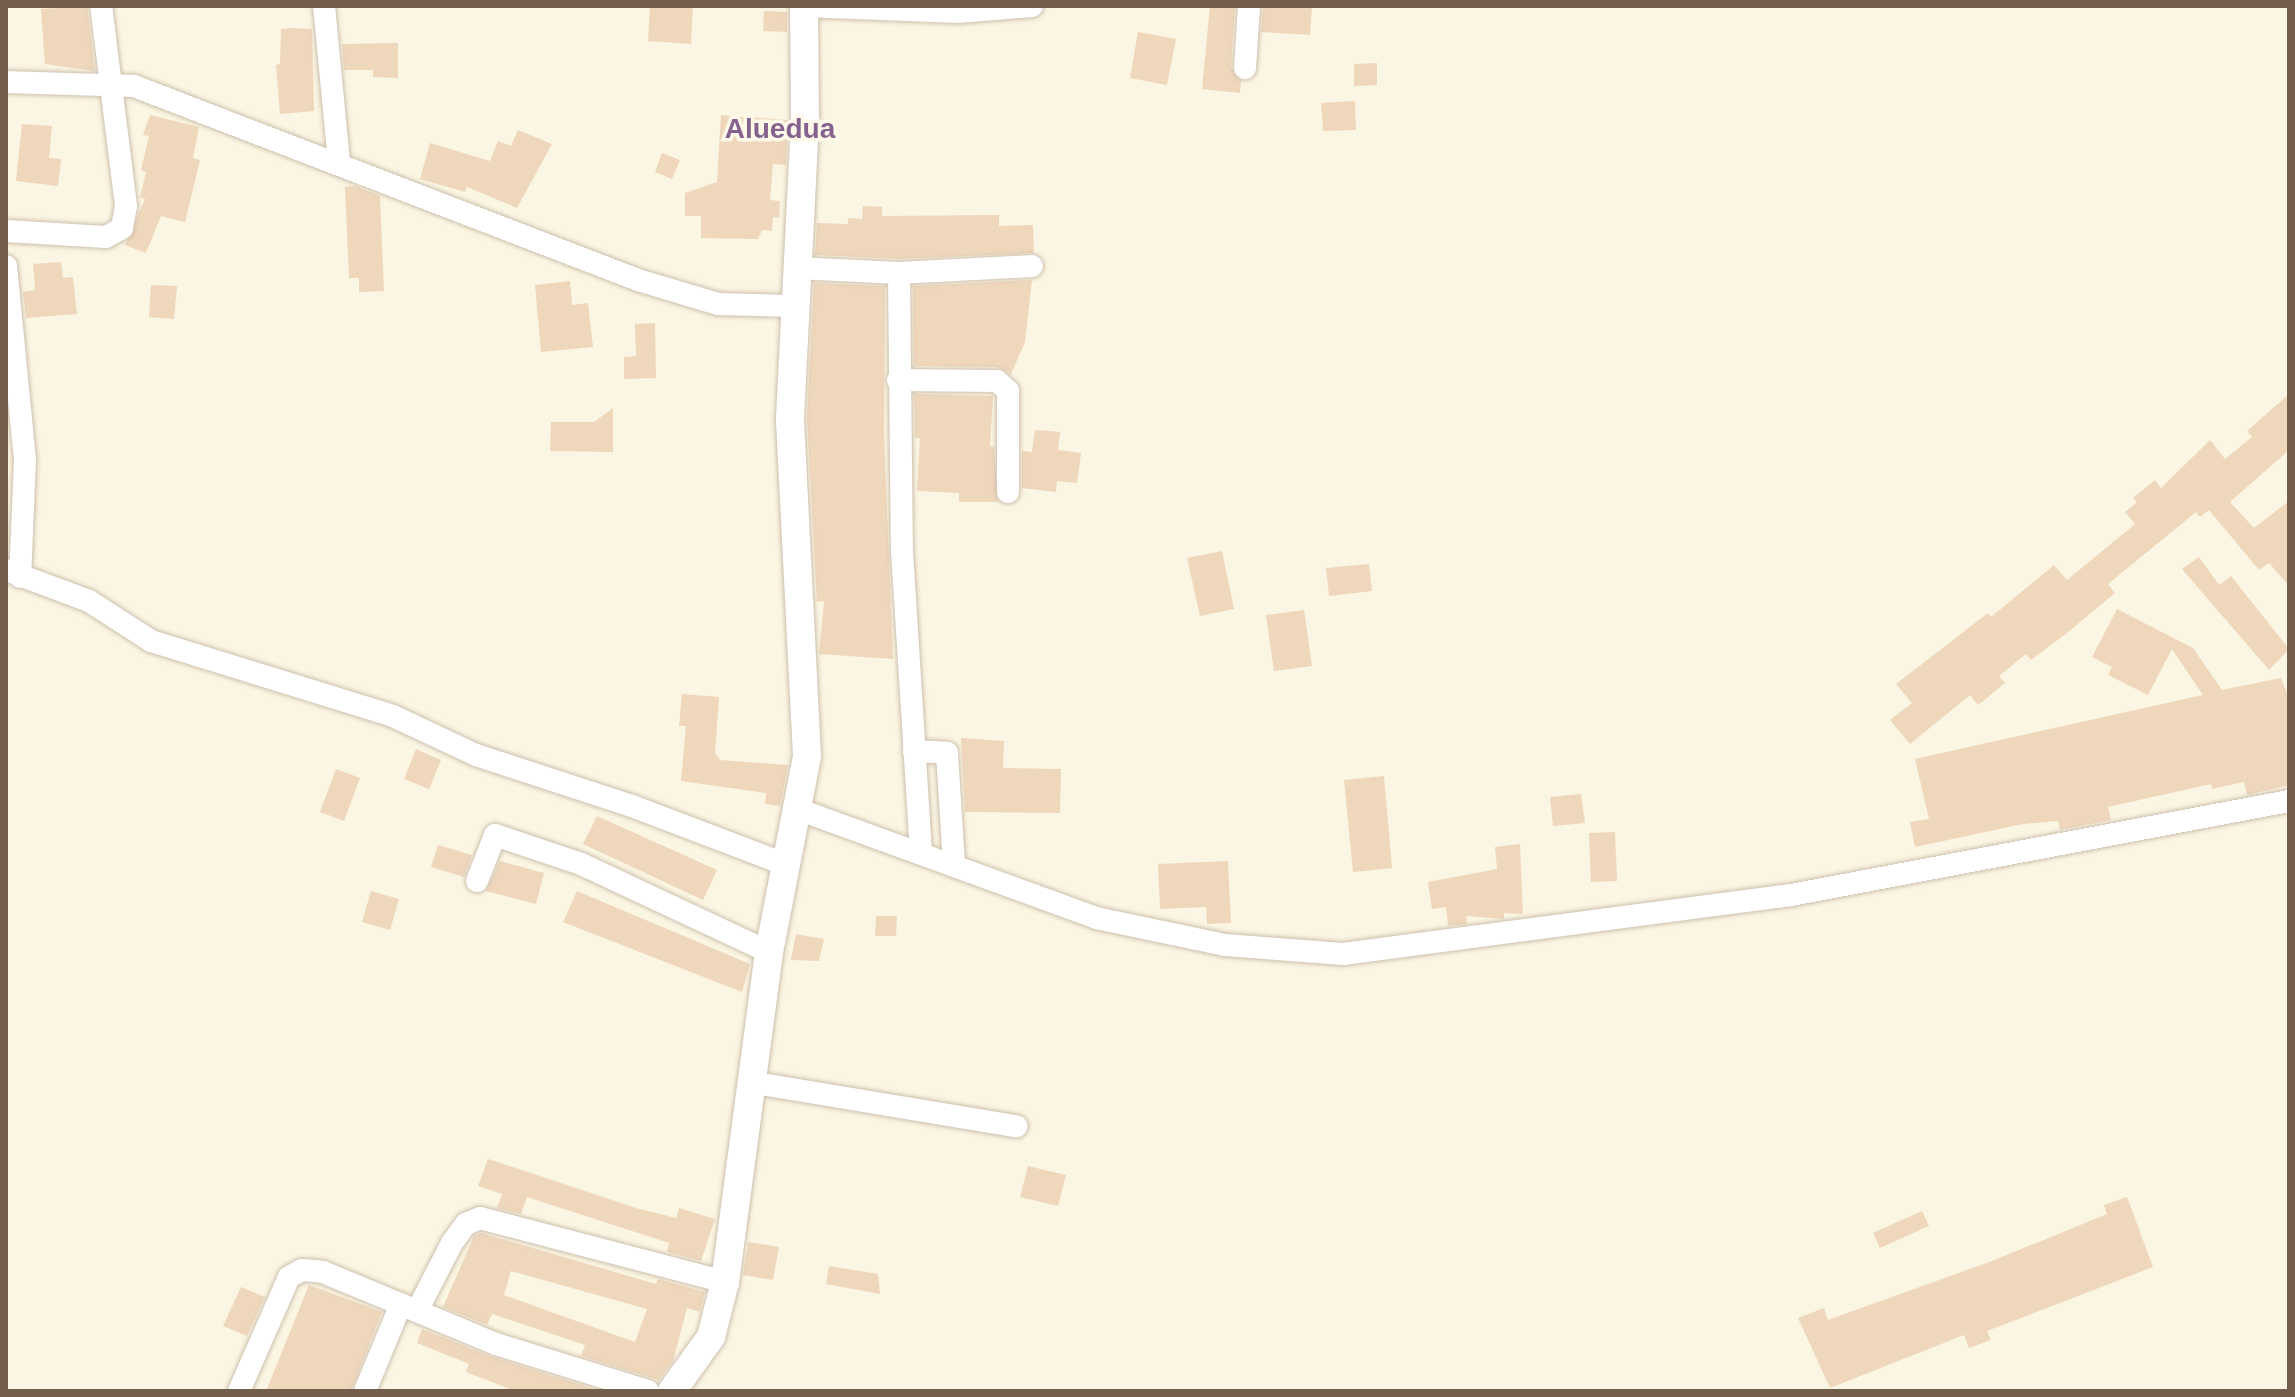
<!DOCTYPE html>
<html>
<head>
<meta charset="utf-8">
<style>
	body { margin:0 }
	#map { position:relative; width:2295px; height:1397px; overflow:hidden; background:#fbf5e3; font-family:Helvetica,sans-serif }
	div>[style] { position:absolute }
	.building>* { inset:0; background:#efd7bc }
	.roads { filter:drop-shadow(0 0 2px #cec0ae) drop-shadow(0 0 2px #cec0ae) }
	.minor>* { height:22px; margin:-11px; padding:0 11px; transform-origin:11px; border-radius:11px; background:#fff }
	.tertiary>* { height:28px; margin:-14px; padding:0 14px; transform-origin:14px; border-radius:14px; background:#fff }
	span { translate:-50% -50%; white-space:nowrap; text-align:center; line-height:1.15; -webkit-text-stroke:7px #fef9e9; paint-order:stroke }
	.quarter-label { font-size:28px; color:#85628e; font-weight:700 }
	.frame { position:absolute; inset:0; border:8px solid #725e4b; pointer-events:none }
</style>
</head>
<body>
<div id="map">
	<div class="building">
		<div style="clip-path:polygon(87px 6px,95px 71px,45px 64px,41px 9px)"></div>
		<div style="clip-path:polygon(650px 6px,693px 6px,691px 44px,648px 41px)"></div>
		<div style="clip-path:polygon(1210px 6px,1235px 6px,1231px 67px,1241px 81px,1240px 93px,1202px 89px)"></div>
		<div style="clip-path:polygon(1263px 6px,1312px 6px,1310px 35px,1261px 32px)"></div>
		<div style="clip-path:polygon(764px 11px,787px 12px,787px 32px,763px 31px)"></div>
		<div style="clip-path:polygon(293px 28px,312px 29px,314px 111px,280px 114px,276px 65px,280px 64px,281px 29px)"></div>
		<div style="clip-path:polygon(1138px 32px,1176px 39px,1167px 85px,1130px 78px)"></div>
		<div style="clip-path:polygon(398px 43px,398px 78px,373px 77px,373px 70px,344px 70px,342px 44px)"></div>
		<div style="clip-path:polygon(1377px 63px,1377px 85px,1354px 86px,1354px 64px)"></div>
		<div style="clip-path:polygon(1355px 101px,1356px 130px,1323px 131px,1321px 103px)"></div>
		<div style="clip-path:polygon(150px 115px,199px 127px,193px 158px,200px 160px,185px 222px,161px 216px,146px 253px,125px 245px,145px 199px,140px 197px,146px 172px,141px 170px,149px 136px,143px 135px)"></div>
		<div style="clip-path:polygon(721px 115px,788px 120px,786px 165px,773px 164px,770px 200px,780px 201px,779px 218px,773px 217px,772px 231px,762px 230px,758px 239px,701px 238px,701px 216px,685px 216px,685px 193px,717px 182px)"></div>
		<div style="clip-path:polygon(22px 124px,52px 126px,49px 158px,61px 159px,58px 186px,16px 181px)"></div>
		<div style="clip-path:polygon(518px 130px,552px 144px,517px 208px,467px 187px,465px 192px,420px 179px,430px 143px,490px 161px,498px 141px,511px 146px)"></div>
		<div style="clip-path:polygon(662px 153px,680px 160px,672px 179px,655px 172px)"></div>
		<div style="clip-path:polygon(355px 186px,380px 196px,384px 291px,359px 292px,359px 278px,349px 278px,345px 187px)"></div>
		<div style="clip-path:polygon(863px 206px,882px 207px,882px 216px,999px 215px,999px 226px,1033px 225px,1034px 253px,899px 259px,815px 255px,817px 223px,848px 224px,848px 218px,862px 219px)"></div>
		<div style="clip-path:polygon(61px 262px,63px 278px,73px 277px,77px 314px,26px 318px,23px 292px,35px 290px,33px 264px)"></div>
		<div style="clip-path:polygon(1032px 280px,1025px 342px,1011px 374px,997px 367px,914px 366px,913px 286px)"></div>
		<div style="clip-path:polygon(570px 281px,572px 305px,588px 303px,593px 347px,541px 352px,535px 285px)"></div>
		<div style="clip-path:polygon(814px 283px,885px 286px,884px 436px,893px 659px,819px 654px,824px 601px,817px 602px,807px 418px)"></div>
		<div style="clip-path:polygon(151px 285px,177px 286px,174px 319px,149px 317px)"></div>
		<div style="clip-path:polygon(655px 323px,656px 378px,624px 379px,624px 357px,636px 356px,635px 324px)"></div>
		<div style="clip-path:polygon(914px 394px,993px 396px,990px 446px,994px 447px,998px 502px,959px 502px,959px 493px,917px 491px,920px 438px,915px 438px)"></div>
		<div style="clip-path:polygon(2289px 394px,2289px 450px,2230px 502px,2254px 528px,2289px 501px,2289px 586px,2269px 563px,2259px 570px,2209px 510px,2200px 517px,2196px 512px,2108px 584px,2115px 593px,2067px 633px,2031px 660px,2026px 654px,1999px 676px,2005px 683px,1978px 705px,1970px 695px,1910px 744px,1890px 720px,1912px 703px,1896px 684px,1988px 613px,1991px 617px,2054px 565px,2067px 580px,2135px 524px,2125px 512px,2137px 502px,2133px 498px,2155px 480px,2161px 488px,2210px 440px,2225px 459px,2252px 437px,2247px 431px)"></div>
		<div style="clip-path:polygon(613px 408px,613px 452px,550px 451px,551px 422px,594px 422px)"></div>
		<div style="clip-path:polygon(1035px 430px,1060px 432px,1058px 450px,1081px 453px,1077px 483px,1057px 481px,1056px 492px,1022px 488px,1022px 451px,1032px 452px)"></div>
		<div style="clip-path:polygon(1222px 551px,1234px 609px,1200px 616px,1187px 558px)"></div>
		<div style="clip-path:polygon(2199px 557px,2219px 585px,2231px 576px,2289px 649px,2269px 670px,2182px 569px)"></div>
		<div style="clip-path:polygon(1369px 564px,1372px 591px,1329px 596px,1326px 568px)"></div>
		<div style="clip-path:polygon(2117px 609px,2193px 648px,2222px 690px,2281px 678px,2289px 698px,2289px 785px,2247px 795px,2244px 782px,2212px 789px,2211px 784px,2108px 807px,2111px 820px,2060px 830px,2058px 821px,2023px 824px,1915px 847px,1910px 822px,1929px 819px,1915px 759px,2203px 695px,2172px 649px,2148px 695px,2108px 675px,2112px 667px,2092px 657px)"></div>
		<div style="clip-path:polygon(1304px 610px,1312px 666px,1274px 671px,1266px 615px)"></div>
		<div style="clip-path:polygon(682px 694px,719px 697px,715px 753px,720px 760px,788px 765px,780px 806px,765px 804px,766px 793px,681px 781px,686px 726px,679px 726px)"></div>
		<div style="clip-path:polygon(961px 738px,1004px 741px,1003px 768px,1061px 769px,1060px 813px,965px 812px)"></div>
		<div style="clip-path:polygon(416px 749px,441px 760px,429px 789px,404px 779px)"></div>
		<div style="clip-path:polygon(336px 769px,360px 778px,344px 821px,320px 812px)"></div>
		<div style="clip-path:polygon(1384px 776px,1392px 868px,1353px 872px,1344px 780px)"></div>
		<div style="clip-path:polygon(1581px 794px,1585px 823px,1553px 826px,1550px 797px)"></div>
		<div style="clip-path:polygon(597px 816px,717px 870px,703px 900px,583px 844px)"></div>
		<div style="clip-path:polygon(1615px 832px,1617px 881px,1591px 882px,1589px 833px)"></div>
		<div style="clip-path:polygon(1520px 844px,1523px 914px,1504px 913px,1504px 919px,1466px 916px,1467px 924px,1448px 926px,1446px 907px,1432px 909px,1428px 882px,1497px 869px,1495px 847px)"></div>
		<div style="clip-path:polygon(438px 845px,472px 855px,464px 877px,431px 867px)"></div>
		<div style="clip-path:polygon(500px 861px,544px 873px,536px 904px,486px 891px)"></div>
		<div style="clip-path:polygon(1228px 861px,1231px 923px,1207px 924px,1206px 907px,1160px 909px,1158px 864px)"></div>
		<div style="clip-path:polygon(371px 891px,399px 899px,390px 930px,362px 922px)"></div>
		<div style="clip-path:polygon(577px 891px,750px 964px,742px 992px,563px 922px)"></div>
		<div style="clip-path:polygon(876px 916px,897px 916px,896px 936px,875px 936px)"></div>
		<div style="clip-path:polygon(796px 934px,824px 939px,819px 961px,791px 960px)"></div>
		<div style="clip-path:polygon(488px 1159px,636px 1208px,676px 1218px,679px 1208px,715px 1219px,701px 1261px,667px 1252px,669px 1243px,527px 1197px,521px 1214px,497px 1208px,502px 1194px,478px 1186px)"></div>
		<div style="clip-path:polygon(1028px 1166px,1066px 1175px,1058px 1206px,1020px 1197px)"></div>
		<div style="clip-path:polygon(2127px 1197px,2153px 1267px,1987px 1331px,1991px 1340px,1969px 1348px,1964px 1335px,1830px 1388px,1798px 1318px,1824px 1308px,1828px 1320px,1992px 1261px,2107px 1214px,2104px 1205px)"></div>
		<div style="clip-path:polygon(1922px 1211px,1929px 1226px,1880px 1248px,1873px 1233px)"></div>
		<div style="clip-path:polygon(evenodd,481px 1233px,656px 1284px,658px 1279px,705px 1292px,700px 1312px,687px 1308px,673px 1361px,659px 1380px,581px 1356px,585px 1345px,492px 1314px,487px 1325px,443px 1307px,474px 1236px,481px 1233px,511px 1271px,647px 1309px,635px 1342px,504px 1295px,511px 1271px)"></div>
		<div style="clip-path:polygon(748px 1242px,779px 1247px,773px 1280px,743px 1275px)"></div>
		<div style="clip-path:polygon(829px 1266px,878px 1274px,880px 1294px,826px 1284px)"></div>
		<div style="clip-path:polygon(309px 1285px,382px 1312px,351px 1391px,266px 1391px)"></div>
		<div style="clip-path:polygon(241px 1287px,265px 1297px,247px 1336px,223px 1326px)"></div>
		<div style="clip-path:polygon(422px 1329px,492px 1357px,601px 1391px,515px 1391px,466px 1372px,469px 1364px,417px 1343px)"></div>
	</div>
	<div class="roads">
		<div class="minor">
			<div style="left:324px;top:6px;width:157px;rotate:84.5deg"></div>
			<div style="left:804px;top:6px;width:154px;rotate:2.2deg"></div>
			<div style="left:958px;top:12px;width:74px;rotate:-4.6deg"></div>
			<div style="left:1245px;top:68px;width:62px;rotate:-86.3deg"></div>
			<div style="left:6px;top:82px;width:128px;rotate:1.8deg"></div>
			<div style="left:134px;top:86px;width:540px;rotate:21.05deg"></div>
			<div style="left:638px;top:280px;width:84px;rotate:16.7deg"></div>
			<div style="left:718px;top:304px;width:75px;rotate:1.5deg"></div>
			<div style="left:6px;top:231px;width:100px;rotate:3.4deg"></div>
			<div style="left:106px;top:237px;width:18px;rotate:-29deg"></div>
			<div style="left:122px;top:228px;width:22px;rotate:-80deg"></div>
			<div style="left:126px;top:206px;width:202px;rotate:-97.1deg"></div>
			<div style="left:6px;top:266px;width:195px;rotate:84.4deg"></div>
			<div style="left:25px;top:460px;width:117px;rotate:92.4deg"></div>
			<div style="left:796px;top:268px;width:103px;rotate:2.8deg"></div>
			<div style="left:899px;top:273px;width:278px;rotate:89.4deg"></div>
			<div style="left:902px;top:551px;width:300px;rotate:86.4deg"></div>
			<div style="left:899px;top:273px;width:133px;rotate:-3deg"></div>
			<div style="left:898px;top:380px;width:99px;rotate:0.6deg"></div>
			<div style="left:997px;top:381px;width:15px;rotate:42deg"></div>
			<div style="left:1008px;top:391px;width:101px;rotate:90deg"></div>
			<div style="left:6px;top:570px;width:89px;rotate:20.5deg"></div>
			<div style="left:89px;top:601px;width:74px;rotate:32.8deg"></div>
			<div style="left:151px;top:641px;width:253px;rotate:17.2deg"></div>
			<div style="left:393px;top:716px;width:92px;rotate:25.2deg"></div>
			<div style="left:476px;top:755px;width:164px;rotate:18.1deg"></div>
			<div style="left:632px;top:806px;width:166px;rotate:20.8deg"></div>
			<div style="left:914px;top:751px;width:33px;rotate:3deg"></div>
			<div style="left:947px;top:753px;width:110px;rotate:86.4deg"></div>
			<div style="left:800px;top:810px;width:315px;rotate:20deg"></div>
			<div style="left:1096px;top:918px;width:132px;rotate:11.8deg"></div>
			<div style="left:1225px;top:945px;width:118px;rotate:4.4deg"></div>
			<div style="left:1343px;top:954px;width:452px;rotate:-7.5deg"></div>
			<div style="left:1791px;top:895px;width:507px;rotate:-10.69deg"></div>
			<div style="left:477px;top:881px;width:49px;rotate:-68.6deg"></div>
			<div style="left:495px;top:835px;width:91px;rotate:18.6deg"></div>
			<div style="left:581px;top:864px;width:208px;rotate:25.1deg"></div>
			<div style="left:755px;top:1083px;width:265px;rotate:9.4deg"></div>
			<div style="left:417px;top:1311px;width:76px;rotate:-62.8deg"></div>
			<div style="left:452px;top:1243px;width:24px;rotate:-54deg"></div>
			<div style="left:466px;top:1224px;width:15px;rotate:-23deg"></div>
			<div style="left:480px;top:1218px;width:253px;rotate:14.6deg"></div>
			<div style="left:239px;top:1391px;width:124px;rotate:-66.3deg"></div>
			<div style="left:289px;top:1277px;width:15px;rotate:-28deg"></div>
			<div style="left:302px;top:1270px;width:21px;rotate:5deg"></div>
			<div style="left:323px;top:1272px;width:187px;rotate:22.6deg"></div>
			<div style="left:496px;top:1344px;width:159px;rotate:17.2deg"></div>
			<div style="left:365px;top:1391px;width:94px;rotate:-67.5deg"></div>
		</div>
		<div class="tertiary">
			<div style="left:672px;top:1391px;width:67px;rotate:-54.2deg"></div>
			<div style="left:711px;top:1337px;width:57px;rotate:-75.7deg"></div>
			<div style="left:725px;top:1282px;width:333px;rotate:-82.4deg"></div>
			<div style="left:769px;top:952px;width:200px;rotate:-79deg"></div>
			<div style="left:807px;top:756px;width:338px;rotate:-92.9deg"></div>
			<div style="left:790px;top:418px;width:299px;rotate:-87.1deg"></div>
			<div style="left:805px;top:119px;width:113px;rotate:-90.5deg"></div>
		</div>
	</div>
	<div class="quarter-label">
		<span style="left:780px;top:129px">Aluedua</span>
	</div>
	<div class="frame"></div>
</div>
</body>
</html>
